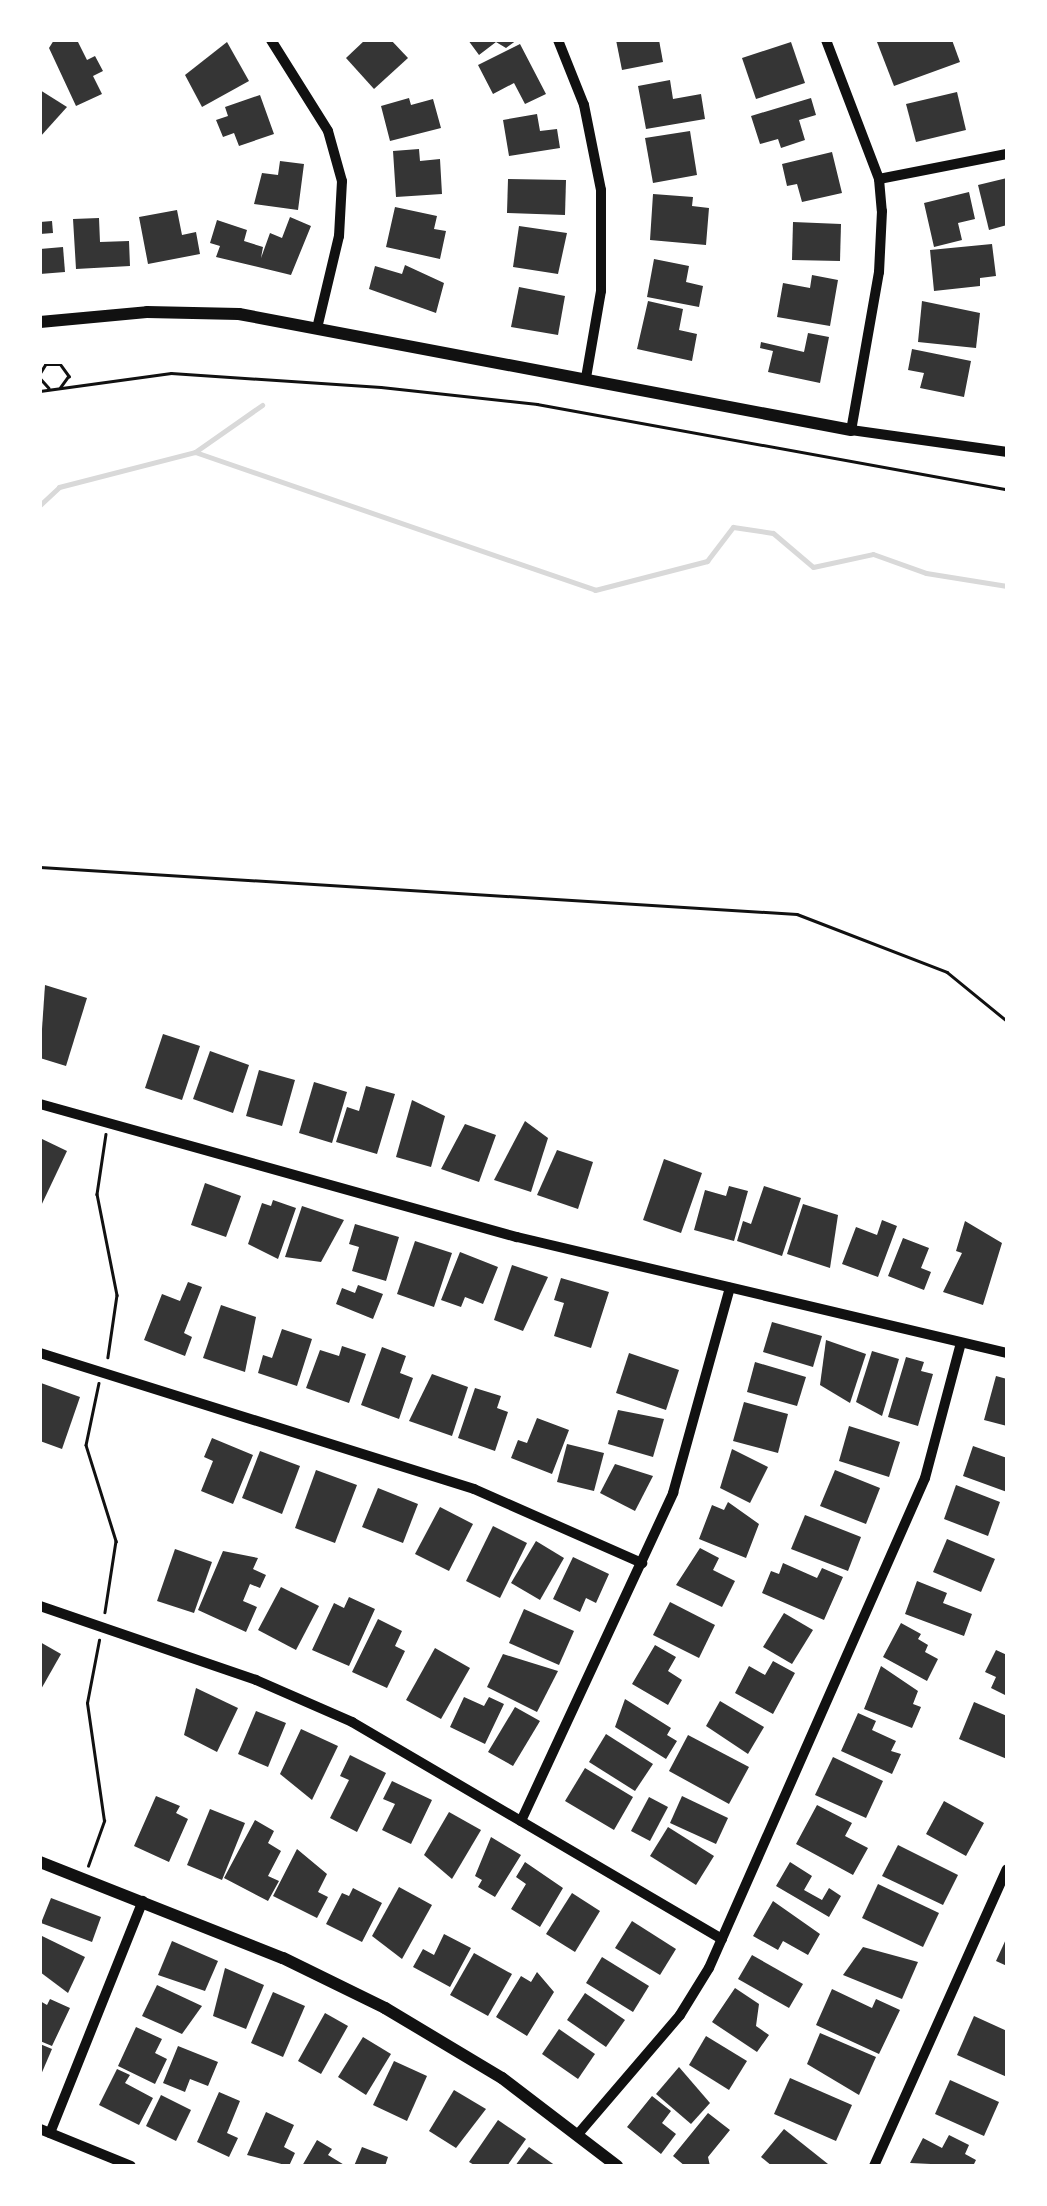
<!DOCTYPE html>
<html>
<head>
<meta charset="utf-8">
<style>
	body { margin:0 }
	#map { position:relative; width:1047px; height:2206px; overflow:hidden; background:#fff; font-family:Ubuntu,sans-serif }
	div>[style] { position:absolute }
	.stream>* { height:5px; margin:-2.5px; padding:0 2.5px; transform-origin:2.5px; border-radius:2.5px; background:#d9d9d9 }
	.building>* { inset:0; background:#353535 }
	.path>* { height:2.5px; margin:-1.25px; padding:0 1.25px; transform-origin:1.25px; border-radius:1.25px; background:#111 }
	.minor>* { height:10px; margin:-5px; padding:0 5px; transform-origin:5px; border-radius:5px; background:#111 }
	.tertiary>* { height:12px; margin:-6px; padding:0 6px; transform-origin:6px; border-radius:6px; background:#111 }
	span { translate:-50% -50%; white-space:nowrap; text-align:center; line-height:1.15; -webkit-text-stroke:9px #fff; paint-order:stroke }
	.frame { position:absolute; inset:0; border:42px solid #fff; pointer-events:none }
</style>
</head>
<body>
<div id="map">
	<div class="stream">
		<div style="left:195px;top:452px;width:82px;rotate:-35deg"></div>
		<div style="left:40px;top:505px;width:26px;rotate:-43deg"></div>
		<div style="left:59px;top:487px;width:140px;rotate:-14.4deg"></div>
		<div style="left:195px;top:452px;width:423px;rotate:19deg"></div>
		<div style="left:595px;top:590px;width:116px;rotate:-14.5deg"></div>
		<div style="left:707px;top:561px;width:43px;rotate:-52.6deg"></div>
		<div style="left:733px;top:527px;width:40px;rotate:8.5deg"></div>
		<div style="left:773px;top:533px;width:52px;rotate:40.4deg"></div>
		<div style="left:813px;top:567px;width:61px;rotate:-12.2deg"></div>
		<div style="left:873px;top:554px;width:56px;rotate:19.7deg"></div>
		<div style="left:926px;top:573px;width:82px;rotate:9.1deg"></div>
	</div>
	<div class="building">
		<div style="clip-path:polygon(54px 40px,77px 40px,87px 60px,95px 56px,103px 71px,93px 76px,102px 94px,76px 106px,49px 48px)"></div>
		<div style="clip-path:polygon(365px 40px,391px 40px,408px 58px,374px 89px,346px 58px)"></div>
		<div style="clip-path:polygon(468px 40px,517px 40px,506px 48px,496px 42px,479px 55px)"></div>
		<div style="clip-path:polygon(616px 40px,659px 40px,663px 62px,622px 70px)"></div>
		<div style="clip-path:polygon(952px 40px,960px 62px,894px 86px,877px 42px)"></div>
		<div style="clip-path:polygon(227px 42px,249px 81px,202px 107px,185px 75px)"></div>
		<div style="clip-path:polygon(791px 42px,805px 83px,756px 99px,742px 58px)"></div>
		<div style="clip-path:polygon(520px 44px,546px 94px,525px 104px,514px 83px,493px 94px,478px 65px)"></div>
		<div style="clip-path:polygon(670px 80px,673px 99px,701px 94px,705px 119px,646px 129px,638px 86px)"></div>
		<div style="clip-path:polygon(40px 90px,67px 107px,40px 137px)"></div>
		<div style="clip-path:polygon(957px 92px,966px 130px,916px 142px,906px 104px)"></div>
		<div style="clip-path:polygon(260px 95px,274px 134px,239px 146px,234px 133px,223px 137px,216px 120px,228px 116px,225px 107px)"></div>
		<div style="clip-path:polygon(409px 98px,411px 105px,433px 99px,441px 128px,390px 141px,381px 106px)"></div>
		<div style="clip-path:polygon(811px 98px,816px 115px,799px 120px,805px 140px,781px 148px,778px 139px,760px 144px,751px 116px)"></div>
		<div style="clip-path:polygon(537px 114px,540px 131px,557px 129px,560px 148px,509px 156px,503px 120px)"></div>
		<div style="clip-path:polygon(690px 131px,697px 175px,653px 183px,645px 138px)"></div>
		<div style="clip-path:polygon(419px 149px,420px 161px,440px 159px,442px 194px,396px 197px,393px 151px)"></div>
		<div style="clip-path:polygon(832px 152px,842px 193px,802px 202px,797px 184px,787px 186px,782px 164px)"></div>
		<div style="clip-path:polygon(280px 161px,304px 164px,298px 210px,254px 204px,262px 173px,278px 175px)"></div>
		<div style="clip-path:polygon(1007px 178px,1007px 225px,989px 230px,978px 185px)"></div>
		<div style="clip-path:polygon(508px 179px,566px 180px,565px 215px,507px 213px)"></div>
		<div style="clip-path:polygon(969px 192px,975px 219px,958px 223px,962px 240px,934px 247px,924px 203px)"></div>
		<div style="clip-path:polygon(653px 194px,693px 197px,692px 206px,709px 208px,706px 245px,650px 240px)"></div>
		<div style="clip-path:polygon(395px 207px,437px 216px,434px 229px,446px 231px,440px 259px,386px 247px)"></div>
		<div style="clip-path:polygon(177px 210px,182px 235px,196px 232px,200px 254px,148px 264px,139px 217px)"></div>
		<div style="clip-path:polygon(290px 217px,311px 226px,291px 275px,216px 257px,220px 246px,210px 243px,217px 220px,247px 230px,244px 241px,263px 247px,261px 258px,270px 233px,282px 238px)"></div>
		<div style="clip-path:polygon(99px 218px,100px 242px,129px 241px,130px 266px,76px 269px,73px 219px)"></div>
		<div style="clip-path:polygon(52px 221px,53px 233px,40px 234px,40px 222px)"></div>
		<div style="clip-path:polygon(793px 222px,841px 224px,840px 261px,792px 260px)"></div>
		<div style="clip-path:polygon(519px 226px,567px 233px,558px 274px,513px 267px)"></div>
		<div style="clip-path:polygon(992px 244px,996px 276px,980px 278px,980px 286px,934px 291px,930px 250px)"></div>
		<div style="clip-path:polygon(63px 247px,65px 272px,40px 274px,40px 249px)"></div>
		<div style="clip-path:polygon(654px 259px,689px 266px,686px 282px,703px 286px,699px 307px,647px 297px)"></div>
		<div style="clip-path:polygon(405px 265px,444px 283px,436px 313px,369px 289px,375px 266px,402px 274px)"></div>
		<div style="clip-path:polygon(812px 275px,838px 280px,830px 326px,777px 317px,783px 283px,810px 288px)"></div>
		<div style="clip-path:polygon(519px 287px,565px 296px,558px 335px,511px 327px)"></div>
		<div style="clip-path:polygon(648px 301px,683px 309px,679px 330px,697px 334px,692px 361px,637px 349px)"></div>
		<div style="clip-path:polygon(922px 301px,980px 313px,976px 348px,918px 342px)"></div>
		<div style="clip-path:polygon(808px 333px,829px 337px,820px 383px,768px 372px,773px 351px,760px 348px,761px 342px,804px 352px)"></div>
		<div style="clip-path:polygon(912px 349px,971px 361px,964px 397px,920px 388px,924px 373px,908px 370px)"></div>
		<div style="clip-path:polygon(45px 985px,87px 998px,66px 1066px,40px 1058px)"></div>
		<div style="clip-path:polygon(163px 1034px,200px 1046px,182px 1100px,145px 1088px)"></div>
		<div style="clip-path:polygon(210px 1051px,249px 1065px,233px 1113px,193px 1099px)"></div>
		<div style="clip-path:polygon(259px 1070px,295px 1080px,282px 1126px,246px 1116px)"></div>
		<div style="clip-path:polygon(314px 1082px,347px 1092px,332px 1143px,299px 1133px)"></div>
		<div style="clip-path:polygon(366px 1086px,395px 1094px,377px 1154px,336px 1142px,347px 1107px,359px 1111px)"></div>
		<div style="clip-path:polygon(412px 1100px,445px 1116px,431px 1167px,396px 1157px)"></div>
		<div style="clip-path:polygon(525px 1121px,548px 1138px,531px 1192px,494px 1180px)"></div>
		<div style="clip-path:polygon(465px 1124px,496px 1135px,479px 1182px,441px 1169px)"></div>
		<div style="clip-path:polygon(40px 1138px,67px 1151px,40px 1208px)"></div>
		<div style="clip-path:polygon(557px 1150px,593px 1162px,578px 1209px,537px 1195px)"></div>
		<div style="clip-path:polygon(664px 1159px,702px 1173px,681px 1233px,643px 1220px)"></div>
		<div style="clip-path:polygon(205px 1183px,241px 1196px,226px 1237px,191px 1225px)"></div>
		<div style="clip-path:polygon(729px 1186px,748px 1191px,734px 1241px,694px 1230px,705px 1190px,726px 1196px)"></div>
		<div style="clip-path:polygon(764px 1186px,801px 1198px,782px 1256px,737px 1241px,743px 1221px,751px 1224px)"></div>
		<div style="clip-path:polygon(273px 1200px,296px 1208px,278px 1259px,248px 1244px,262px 1203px,271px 1206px)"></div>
		<div style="clip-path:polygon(803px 1204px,838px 1215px,830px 1268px,787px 1254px)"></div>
		<div style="clip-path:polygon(302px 1206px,344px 1220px,321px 1262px,285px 1257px)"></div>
		<div style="clip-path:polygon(882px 1220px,897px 1226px,878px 1277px,842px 1264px,856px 1227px,877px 1235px)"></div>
		<div style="clip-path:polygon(965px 1221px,1002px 1243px,983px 1305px,943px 1292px,962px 1253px,956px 1251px)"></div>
		<div style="clip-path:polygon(355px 1224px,399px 1237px,386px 1281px,352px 1271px,359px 1247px,349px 1244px)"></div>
		<div style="clip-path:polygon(903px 1238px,929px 1248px,921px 1268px,931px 1272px,924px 1290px,888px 1276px)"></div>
		<div style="clip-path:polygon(415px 1241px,452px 1253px,434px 1307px,397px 1294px)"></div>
		<div style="clip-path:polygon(460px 1252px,498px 1267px,483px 1304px,465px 1297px,461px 1307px,441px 1300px)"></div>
		<div style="clip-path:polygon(512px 1265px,548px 1277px,523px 1331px,494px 1320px)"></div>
		<div style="clip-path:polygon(561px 1278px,609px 1292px,591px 1348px,554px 1336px,564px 1303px,554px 1300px)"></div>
		<div style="clip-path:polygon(188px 1282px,202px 1287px,184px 1333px,192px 1337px,185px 1356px,144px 1340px,162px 1294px,180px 1301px)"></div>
		<div style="clip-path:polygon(358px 1285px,383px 1294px,373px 1319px,336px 1304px,342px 1288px,355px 1293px)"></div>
		<div style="clip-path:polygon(221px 1305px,256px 1317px,245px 1372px,203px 1358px)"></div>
		<div style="clip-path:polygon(772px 1322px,822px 1336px,813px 1367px,763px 1352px)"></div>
		<div style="clip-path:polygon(282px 1329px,312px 1339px,297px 1386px,258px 1373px,263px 1355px,272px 1358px)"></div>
		<div style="clip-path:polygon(826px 1340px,866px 1354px,850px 1403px,820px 1385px)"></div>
		<div style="clip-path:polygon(342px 1346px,366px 1354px,349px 1403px,306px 1388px,320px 1350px,339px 1356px)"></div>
		<div style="clip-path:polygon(382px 1347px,406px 1356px,400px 1373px,413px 1378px,399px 1419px,361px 1405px)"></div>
		<div style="clip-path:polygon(872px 1351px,899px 1359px,882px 1416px,856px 1402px)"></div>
		<div style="clip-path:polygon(629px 1353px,679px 1370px,666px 1410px,616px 1393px)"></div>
		<div style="clip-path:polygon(906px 1357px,924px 1362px,921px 1371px,933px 1374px,918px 1426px,888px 1417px)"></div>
		<div style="clip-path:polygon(755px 1362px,806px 1377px,797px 1406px,747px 1392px)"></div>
		<div style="clip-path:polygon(432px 1374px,468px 1387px,452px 1436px,409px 1421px)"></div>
		<div style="clip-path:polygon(996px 1376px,1007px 1379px,1007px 1426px,984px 1420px)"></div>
		<div style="clip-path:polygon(41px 1383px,80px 1397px,62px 1449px,40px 1441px)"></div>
		<div style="clip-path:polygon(475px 1388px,501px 1396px,497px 1408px,508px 1412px,495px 1451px,458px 1438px)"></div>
		<div style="clip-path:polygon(744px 1402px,788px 1414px,778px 1453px,733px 1441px)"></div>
		<div style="clip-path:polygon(618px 1410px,664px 1419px,653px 1457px,608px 1444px)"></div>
		<div style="clip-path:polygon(537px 1418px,569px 1430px,552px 1474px,511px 1458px,518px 1440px,527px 1443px)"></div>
		<div style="clip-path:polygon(849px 1426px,900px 1442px,889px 1477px,839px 1461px)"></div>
		<div style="clip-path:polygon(212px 1438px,253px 1455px,233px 1504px,201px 1491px,213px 1461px,204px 1457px)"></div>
		<div style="clip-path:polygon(567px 1444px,604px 1453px,594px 1491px,557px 1482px)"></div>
		<div style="clip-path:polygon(973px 1446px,1007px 1458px,1007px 1492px,963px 1476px)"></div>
		<div style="clip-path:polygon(732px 1449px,768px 1467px,750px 1503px,720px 1488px)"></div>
		<div style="clip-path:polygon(260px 1451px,300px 1466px,282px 1514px,242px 1498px)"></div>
		<div style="clip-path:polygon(615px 1464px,653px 1476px,635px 1511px,600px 1493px)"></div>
		<div style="clip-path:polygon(316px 1470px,357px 1485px,335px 1543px,295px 1528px)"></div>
		<div style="clip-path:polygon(835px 1470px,880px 1488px,866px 1524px,820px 1506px)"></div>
		<div style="clip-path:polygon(956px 1485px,1000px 1502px,988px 1536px,944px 1519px)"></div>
		<div style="clip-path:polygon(378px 1488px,418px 1504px,403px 1543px,362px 1527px)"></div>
		<div style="clip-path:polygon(728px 1502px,759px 1524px,746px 1558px,699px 1539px,712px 1505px,724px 1510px)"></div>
		<div style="clip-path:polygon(440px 1507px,473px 1524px,449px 1571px,415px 1554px)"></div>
		<div style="clip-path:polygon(805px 1515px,861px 1537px,848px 1571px,791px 1549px)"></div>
		<div style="clip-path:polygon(493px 1526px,527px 1543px,500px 1598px,466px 1581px)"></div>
		<div style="clip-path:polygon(947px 1539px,995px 1559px,981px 1592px,933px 1572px)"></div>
		<div style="clip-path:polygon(536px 1541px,564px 1558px,540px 1600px,511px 1583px)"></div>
		<div style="clip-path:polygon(700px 1548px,719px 1558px,713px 1570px,735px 1581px,722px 1607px,676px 1585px)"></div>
		<div style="clip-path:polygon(175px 1549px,212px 1562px,194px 1613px,157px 1601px)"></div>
		<div style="clip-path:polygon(223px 1551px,258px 1558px,253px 1569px,266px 1575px,260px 1588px,250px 1584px,243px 1601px,257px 1607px,246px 1632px,198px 1610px)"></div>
		<div style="clip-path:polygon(573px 1557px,609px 1574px,596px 1603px,586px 1598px,580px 1612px,553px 1599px)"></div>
		<div style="clip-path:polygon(783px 1563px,817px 1578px,822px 1568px,843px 1577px,824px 1620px,762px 1593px,771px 1571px,779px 1574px)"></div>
		<div style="clip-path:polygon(917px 1581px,947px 1593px,943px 1603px,972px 1614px,964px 1636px,905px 1614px)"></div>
		<div style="clip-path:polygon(281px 1587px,319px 1606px,296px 1650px,258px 1630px)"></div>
		<div style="clip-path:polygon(349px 1597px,375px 1609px,349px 1666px,312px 1650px,334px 1603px,344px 1608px)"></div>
		<div style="clip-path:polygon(670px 1602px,715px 1625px,699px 1658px,653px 1635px)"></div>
		<div style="clip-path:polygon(524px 1609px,574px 1631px,559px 1665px,509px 1643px)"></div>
		<div style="clip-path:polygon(784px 1613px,813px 1630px,792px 1664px,763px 1647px)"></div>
		<div style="clip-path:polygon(378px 1619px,402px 1631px,395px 1646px,405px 1651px,387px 1688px,352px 1672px)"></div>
		<div style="clip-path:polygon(901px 1623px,921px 1634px,918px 1639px,928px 1645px,925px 1652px,938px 1659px,927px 1681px,883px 1657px)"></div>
		<div style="clip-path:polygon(40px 1642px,61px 1654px,40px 1691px)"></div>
		<div style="clip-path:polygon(655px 1645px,676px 1657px,668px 1671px,682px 1680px,668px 1705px,632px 1684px)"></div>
		<div style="clip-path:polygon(435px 1648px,470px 1668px,441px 1719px,406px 1700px)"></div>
		<div style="clip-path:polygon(996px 1650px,1007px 1655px,1007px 1696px,991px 1688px,996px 1677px,985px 1672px)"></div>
		<div style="clip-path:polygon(503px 1654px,558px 1671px,537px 1712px,487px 1687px)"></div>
		<div style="clip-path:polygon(773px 1661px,795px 1673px,773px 1714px,735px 1693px,749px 1666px,765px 1675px)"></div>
		<div style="clip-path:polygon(881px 1666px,918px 1691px,913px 1704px,921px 1707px,912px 1728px,864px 1709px)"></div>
		<div style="clip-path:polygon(196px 1688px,238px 1708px,217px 1752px,184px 1735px)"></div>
		<div style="clip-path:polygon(464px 1697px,484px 1706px,489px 1697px,504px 1704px,485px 1744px,450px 1727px)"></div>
		<div style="clip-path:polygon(625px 1699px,671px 1728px,667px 1735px,677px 1741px,666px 1759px,615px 1727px)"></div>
		<div style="clip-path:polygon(720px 1701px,764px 1727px,748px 1754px,706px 1726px)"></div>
		<div style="clip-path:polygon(974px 1702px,1007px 1716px,1007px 1759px,959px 1739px)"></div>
		<div style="clip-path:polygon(515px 1707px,540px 1721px,513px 1766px,488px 1752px)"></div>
		<div style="clip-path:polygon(256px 1711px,286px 1723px,268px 1767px,238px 1754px)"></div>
		<div style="clip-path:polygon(858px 1713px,876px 1721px,872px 1730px,896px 1741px,891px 1751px,901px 1754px,892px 1774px,841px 1751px)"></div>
		<div style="clip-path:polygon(301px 1729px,338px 1746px,312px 1800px,280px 1774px)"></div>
		<div style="clip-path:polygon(606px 1734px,653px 1764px,635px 1791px,589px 1762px)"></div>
		<div style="clip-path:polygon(688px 1735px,749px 1767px,729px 1804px,669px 1771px)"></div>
		<div style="clip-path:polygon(350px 1755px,386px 1773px,357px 1832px,330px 1818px,349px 1780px,340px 1776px)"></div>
		<div style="clip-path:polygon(833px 1757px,883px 1781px,866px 1818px,815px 1795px)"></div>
		<div style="clip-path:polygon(585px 1768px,633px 1797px,614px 1830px,565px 1801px)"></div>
		<div style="clip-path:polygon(392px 1781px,432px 1800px,411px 1844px,382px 1830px,395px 1804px,383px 1799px)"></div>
		<div style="clip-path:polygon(156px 1796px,180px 1806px,176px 1813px,188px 1819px,169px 1862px,134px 1846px)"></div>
		<div style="clip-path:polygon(682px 1796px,728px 1818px,716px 1844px,670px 1823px)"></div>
		<div style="clip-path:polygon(649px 1797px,668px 1807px,650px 1841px,631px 1831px)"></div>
		<div style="clip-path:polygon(944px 1801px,984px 1823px,966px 1856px,926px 1834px)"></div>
		<div style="clip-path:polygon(817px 1805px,852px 1823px,845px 1836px,868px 1848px,853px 1875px,796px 1844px)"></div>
		<div style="clip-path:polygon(210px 1809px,245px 1823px,222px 1880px,187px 1865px)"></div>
		<div style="clip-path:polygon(449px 1812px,481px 1830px,452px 1879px,424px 1855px)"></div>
		<div style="clip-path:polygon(255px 1820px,274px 1831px,268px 1843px,281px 1851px,268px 1876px,279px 1881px,268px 1901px,224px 1878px)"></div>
		<div style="clip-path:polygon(668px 1827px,714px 1856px,696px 1885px,650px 1856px)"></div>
		<div style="clip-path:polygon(491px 1837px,521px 1855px,495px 1897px,478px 1887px,482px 1880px,475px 1876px)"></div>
		<div style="clip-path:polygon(898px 1845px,958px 1875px,943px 1905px,882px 1876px)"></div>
		<div style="clip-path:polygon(297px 1849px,327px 1874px,318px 1892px,328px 1897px,317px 1918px,273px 1896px)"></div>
		<div style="clip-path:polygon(525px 1862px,563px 1888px,540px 1927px,511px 1909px,526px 1884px,516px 1877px)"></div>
		<div style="clip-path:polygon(790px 1862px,812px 1876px,804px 1890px,822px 1900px,829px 1888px,841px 1896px,829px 1917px,776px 1886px)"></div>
		<div style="clip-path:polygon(878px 1884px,939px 1913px,923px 1947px,862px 1918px)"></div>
		<div style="clip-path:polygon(399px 1887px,432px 1905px,402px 1959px,372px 1936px)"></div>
		<div style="clip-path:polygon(353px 1888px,382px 1903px,362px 1942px,326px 1924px,342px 1893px,349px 1896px)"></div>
		<div style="clip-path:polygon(572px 1893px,600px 1911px,575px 1952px,546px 1934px)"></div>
		<div style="clip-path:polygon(51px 1898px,101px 1917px,92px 1942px,41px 1923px)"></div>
		<div style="clip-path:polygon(773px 1901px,820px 1934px,808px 1955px,783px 1941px,778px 1950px,753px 1936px)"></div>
		<div style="clip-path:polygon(632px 1921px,676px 1949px,660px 1975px,615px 1948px)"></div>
		<div style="clip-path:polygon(444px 1934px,471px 1948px,450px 1987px,413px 1967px,423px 1949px,434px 1955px)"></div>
		<div style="clip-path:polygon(42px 1936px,85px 1957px,68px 1993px,40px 1972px)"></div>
		<div style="clip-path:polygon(1007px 1937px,1007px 1966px,996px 1961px)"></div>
		<div style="clip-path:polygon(172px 1941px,218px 1961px,205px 1991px,158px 1975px)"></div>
		<div style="clip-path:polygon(863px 1947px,918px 1962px,902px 1999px,843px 1975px)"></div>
		<div style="clip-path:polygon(474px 1953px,512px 1974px,488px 2016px,450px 1995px)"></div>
		<div style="clip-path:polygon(752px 1955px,803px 1984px,789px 2008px,738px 1979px)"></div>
		<div style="clip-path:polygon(602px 1957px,649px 1986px,633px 2012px,586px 1983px)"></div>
		<div style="clip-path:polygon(225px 1968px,264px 1985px,246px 2029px,213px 2016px)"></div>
		<div style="clip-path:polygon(537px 1972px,554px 1992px,527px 2036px,496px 2017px,521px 1976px,531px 1982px)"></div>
		<div style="clip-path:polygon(157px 1985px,202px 2006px,182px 2034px,142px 2016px)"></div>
		<div style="clip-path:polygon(735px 1988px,759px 2004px,756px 2026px,769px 2035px,757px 2052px,712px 2022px)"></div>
		<div style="clip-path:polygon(832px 1989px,872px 2008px,876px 1999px,900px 2010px,879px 2054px,816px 2025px)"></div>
		<div style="clip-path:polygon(273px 1992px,305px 2006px,283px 2057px,251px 2043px)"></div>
		<div style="clip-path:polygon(585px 1993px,625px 2020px,606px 2047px,567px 2020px)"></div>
		<div style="clip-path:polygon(50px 1999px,70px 2008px,52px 2046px,40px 2041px,40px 2001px,47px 2005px)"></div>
		<div style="clip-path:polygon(325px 2013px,348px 2026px,321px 2074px,298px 2061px)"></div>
		<div style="clip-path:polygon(974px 2016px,1007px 2031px,1007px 2077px,957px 2055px)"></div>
		<div style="clip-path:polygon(136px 2027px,162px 2039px,155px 2053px,167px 2059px,155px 2084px,118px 2066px)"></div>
		<div style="clip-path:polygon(559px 2029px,595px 2054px,578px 2079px,542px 2054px)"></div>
		<div style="clip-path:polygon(820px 2033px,876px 2057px,859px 2095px,807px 2064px)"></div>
		<div style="clip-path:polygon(706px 2036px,747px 2061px,729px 2090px,689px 2065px)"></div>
		<div style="clip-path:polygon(363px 2037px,391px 2054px,366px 2095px,338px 2077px)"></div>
		<div style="clip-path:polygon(40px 2044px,52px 2049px,40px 2077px)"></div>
		<div style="clip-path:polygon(178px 2046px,218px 2062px,208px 2086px,190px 2079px,185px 2092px,163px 2083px)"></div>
		<div style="clip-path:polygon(394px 2061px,427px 2076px,407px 2121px,373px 2105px)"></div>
		<div style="clip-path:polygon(679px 2067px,710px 2103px,691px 2124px,656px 2094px)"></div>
		<div style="clip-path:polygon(117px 2069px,130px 2075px,125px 2083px,153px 2098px,139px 2125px,99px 2105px)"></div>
		<div style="clip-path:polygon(790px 2078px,852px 2105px,836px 2141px,774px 2114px)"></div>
		<div style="clip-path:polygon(950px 2080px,999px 2102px,984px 2136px,935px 2114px)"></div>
		<div style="clip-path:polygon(454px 2090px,486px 2109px,456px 2148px,429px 2131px)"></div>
		<div style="clip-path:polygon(219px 2092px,240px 2101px,227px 2133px,238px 2138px,229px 2157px,197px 2142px)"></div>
		<div style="clip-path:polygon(161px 2095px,191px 2110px,176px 2141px,146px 2126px)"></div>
		<div style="clip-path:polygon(652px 2096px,671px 2111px,662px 2123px,676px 2134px,661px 2154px,627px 2127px)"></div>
		<div style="clip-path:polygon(266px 2112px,294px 2125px,284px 2147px,295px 2153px,289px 2166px,247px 2155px)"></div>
		<div style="clip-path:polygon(708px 2113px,730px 2130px,708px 2157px,710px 2166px,685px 2166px,673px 2156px)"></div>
		<div style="clip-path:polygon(498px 2120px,526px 2139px,507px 2166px,476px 2166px,469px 2162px)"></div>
		<div style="clip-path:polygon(784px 2129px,828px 2164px,826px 2166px,772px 2166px,761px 2157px)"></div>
		<div style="clip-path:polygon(949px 2135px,969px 2145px,965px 2154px,976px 2160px,973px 2166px,910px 2163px,923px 2138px,942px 2148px)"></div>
		<div style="clip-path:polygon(317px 2140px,332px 2149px,328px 2155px,346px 2166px,302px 2166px)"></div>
		<div style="clip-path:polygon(362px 2147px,388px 2157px,385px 2166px,354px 2166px)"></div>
		<div style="clip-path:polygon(529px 2147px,556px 2166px,515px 2166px)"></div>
	</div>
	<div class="path">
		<div style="left:40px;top:373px;width:9px;rotate:-58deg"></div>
		<div style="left:45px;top:365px;width:16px"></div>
		<div style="left:61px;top:365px;width:14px;rotate:54deg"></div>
		<div style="left:69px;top:376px;width:14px;rotate:126deg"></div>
		<div style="left:40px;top:378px;width:13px;rotate:48deg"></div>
		<div style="left:40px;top:391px;width:132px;rotate:-7.8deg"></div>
		<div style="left:171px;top:373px;width:210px;rotate:3.8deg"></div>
		<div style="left:381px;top:387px;width:157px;rotate:6.2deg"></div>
		<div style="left:537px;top:404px;width:478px;rotate:10.3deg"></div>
		<div style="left:40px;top:867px;width:758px;rotate:3.55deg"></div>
		<div style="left:797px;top:914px;width:161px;rotate:21.1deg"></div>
		<div style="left:947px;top:972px;width:77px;rotate:39.2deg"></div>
		<div style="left:106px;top:1134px;width:61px;rotate:98.5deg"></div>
		<div style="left:97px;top:1194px;width:103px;rotate:78.8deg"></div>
		<div style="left:117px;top:1295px;width:63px;rotate:98.3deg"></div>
		<div style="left:99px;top:1383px;width:63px;rotate:101.8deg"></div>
		<div style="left:86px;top:1445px;width:101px;rotate:72.6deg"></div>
		<div style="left:116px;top:1541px;width:72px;rotate:98.8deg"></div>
		<div style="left:88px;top:1866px;width:48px;rotate:-70.4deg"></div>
		<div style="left:104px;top:1821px;width:119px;rotate:-98.2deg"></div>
		<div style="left:87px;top:1703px;width:64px;rotate:-79.2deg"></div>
	</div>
	<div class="minor">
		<div style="left:271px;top:40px;width:107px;rotate:57.9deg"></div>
		<div style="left:328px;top:131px;width:52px;rotate:74.4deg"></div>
		<div style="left:342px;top:181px;width:55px;rotate:93.1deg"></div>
		<div style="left:339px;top:236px;width:95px;rotate:103.4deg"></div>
		<div style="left:558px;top:40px;width:70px;rotate:68.2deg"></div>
		<div style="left:584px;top:105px;width:87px;rotate:78.7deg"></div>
		<div style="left:601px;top:190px;width:101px;rotate:90deg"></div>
		<div style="left:601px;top:291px;width:88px;rotate:99.8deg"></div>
		<div style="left:826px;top:40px;width:149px;rotate:69.1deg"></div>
		<div style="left:879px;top:179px;width:32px;rotate:85deg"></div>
		<div style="left:882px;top:211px;width:61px;rotate:92.8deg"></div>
		<div style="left:879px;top:272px;width:160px;rotate:100deg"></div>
		<div style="left:851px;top:430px;width:158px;rotate:8deg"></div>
		<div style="left:879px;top:179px;width:130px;rotate:-11.1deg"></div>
		<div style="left:40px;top:1104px;width:495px;rotate:15.6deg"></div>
		<div style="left:517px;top:1237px;width:504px;rotate:13.32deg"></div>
		<div style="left:40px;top:1353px;width:455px;rotate:17.4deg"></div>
		<div style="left:474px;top:1489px;width:184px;rotate:23.8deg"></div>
		<div style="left:40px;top:1606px;width:228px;rotate:18.9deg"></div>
		<div style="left:256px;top:1680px;width:105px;rotate:23.6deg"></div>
		<div style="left:352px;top:1722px;width:429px;rotate:30.4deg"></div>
		<div style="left:521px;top:1821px;width:362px;rotate:-65.1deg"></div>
		<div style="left:673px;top:1493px;width:213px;rotate:-74.5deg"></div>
		<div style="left:40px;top:2129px;width:98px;rotate:22.1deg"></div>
		<div style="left:50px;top:2133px;width:250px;rotate:-68.2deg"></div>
		<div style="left:579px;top:2133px;width:155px;rotate:-49.4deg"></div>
		<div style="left:680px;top:2015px;width:55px;rotate:-58.3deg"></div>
		<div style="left:709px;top:1968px;width:535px;rotate:-66.21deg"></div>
		<div style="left:925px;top:1478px;width:140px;rotate:-75.1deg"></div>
		<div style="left:874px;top:2166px;width:325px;rotate:-65.9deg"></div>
	</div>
	<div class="tertiary">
		<div style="left:40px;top:322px;width:107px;rotate:-5.3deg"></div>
		<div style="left:147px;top:312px;width:92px;rotate:1.2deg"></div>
		<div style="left:239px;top:314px;width:623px;rotate:10.73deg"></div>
		<div style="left:40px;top:1862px;width:261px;rotate:21.6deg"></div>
		<div style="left:283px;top:1958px;width:114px;rotate:26.1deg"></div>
		<div style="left:385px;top:2008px;width:136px;rotate:30.9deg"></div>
		<div style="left:502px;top:2078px;width:145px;rotate:37.4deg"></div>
	</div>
	<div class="frame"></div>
</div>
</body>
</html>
